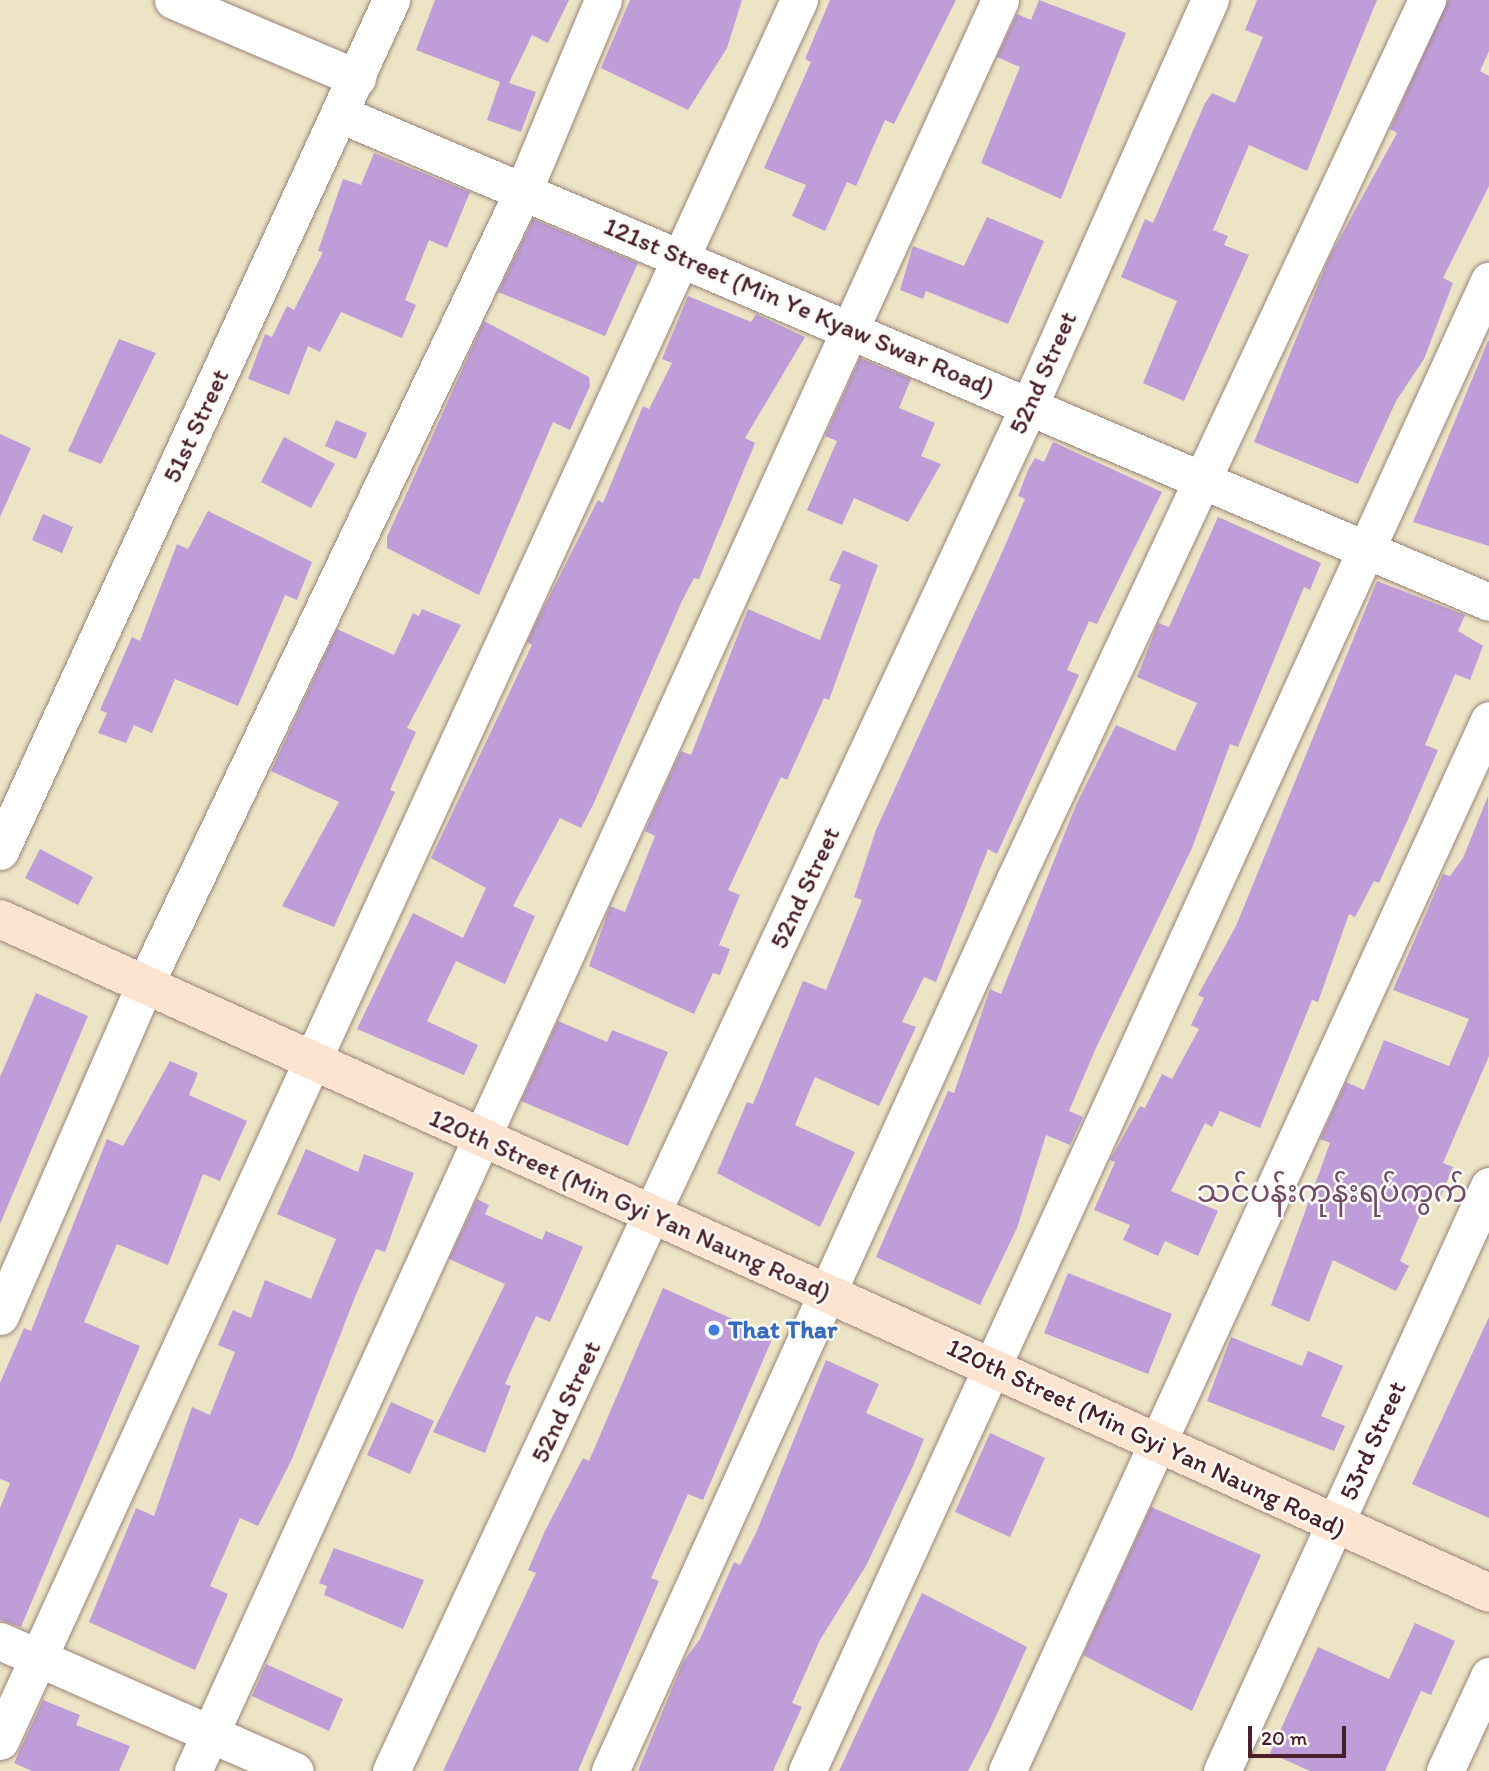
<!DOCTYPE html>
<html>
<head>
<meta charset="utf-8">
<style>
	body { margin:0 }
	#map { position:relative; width:1489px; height:1771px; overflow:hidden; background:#ece4c5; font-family:Itim,"Noto Sans Myanmar",sans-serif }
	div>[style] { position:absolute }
	.building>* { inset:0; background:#bf9dd8 }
	.roads { filter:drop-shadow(0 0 2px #9b8278) drop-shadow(0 0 2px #9b8278) }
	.street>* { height:37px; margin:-18.5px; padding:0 18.5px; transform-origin:18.5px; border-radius:18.5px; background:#fff }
	.secondary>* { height:38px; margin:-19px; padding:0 19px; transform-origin:19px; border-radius:19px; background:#fde4d0 }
	.dots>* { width:19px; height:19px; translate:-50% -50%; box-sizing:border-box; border:4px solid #fdfcf7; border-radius:50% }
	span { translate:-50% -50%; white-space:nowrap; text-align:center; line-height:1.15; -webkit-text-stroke:5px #fdfcf7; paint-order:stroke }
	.street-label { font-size:26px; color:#4a1f2b }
	.shop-label { font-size:26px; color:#366cbe; font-weight:700 }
	.left { translate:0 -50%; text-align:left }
	.quarter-label { font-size:30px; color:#734b68 }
	.scale { position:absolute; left:1248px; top:1726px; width:98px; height:32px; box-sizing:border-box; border:4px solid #4a1f2b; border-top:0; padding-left:9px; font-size:21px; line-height:24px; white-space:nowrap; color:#4a1f2b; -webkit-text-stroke:5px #fdfcf7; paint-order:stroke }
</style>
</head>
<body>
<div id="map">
	<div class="building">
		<div style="clip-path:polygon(435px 0,569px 0,548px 43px,532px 35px,509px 83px,536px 92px,521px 132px,487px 120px,500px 82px,416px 50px)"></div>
		<div style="clip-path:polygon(630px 0,742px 0,727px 48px,688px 110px,601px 68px)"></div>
		<div style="clip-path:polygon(830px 0,956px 0,894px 124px,885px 120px,856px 186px,847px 182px,825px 231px,792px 216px,806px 185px,764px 168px,811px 62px,805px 59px)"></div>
		<div style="clip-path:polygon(1039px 0,1126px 33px,1061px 199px,981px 163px,1020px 67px,997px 57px,1017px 14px,1031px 20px)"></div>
		<div style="clip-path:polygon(1257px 0,1377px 0,1307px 171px,1249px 145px,1213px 230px,1228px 236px,1224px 245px,1249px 255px,1184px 401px,1143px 383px,1177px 301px,1121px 277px,1145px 219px,1153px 223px,1205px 103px,1212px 93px,1235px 103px,1263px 37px,1245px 30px)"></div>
		<div style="clip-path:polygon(1448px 0,1489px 0,1489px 51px,1480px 71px,1489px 76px,1489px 186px,1443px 278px,1453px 283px,1424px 359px,1396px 401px,1358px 484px,1254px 442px,1329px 258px,1397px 133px,1390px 129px)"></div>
		<div style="clip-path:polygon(374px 153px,470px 192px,447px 248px,429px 240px,405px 300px,416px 305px,402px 338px,341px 312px,320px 352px,308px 346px,289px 395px,248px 379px,265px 334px,272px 337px,287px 306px,294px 310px,323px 252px,318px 251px,343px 179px,361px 185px)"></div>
		<div style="clip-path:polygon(987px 217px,1044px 241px,1008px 324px,926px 291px,923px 299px,900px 290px,913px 246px,964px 266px)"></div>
		<div style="clip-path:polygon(533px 219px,638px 263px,605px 336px,498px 292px)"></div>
		<div style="clip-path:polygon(688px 296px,751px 322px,756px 314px,805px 337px,745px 438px,755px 443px,699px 579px,694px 578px,682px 601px,593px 805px,581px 828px,560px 818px,513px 906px,535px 916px,505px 984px,456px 961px,427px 1021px,478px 1045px,464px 1075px,357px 1029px,413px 913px,463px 938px,486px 888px,431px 858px,532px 645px,527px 642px,538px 619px,598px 500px,603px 503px,643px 406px,649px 409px,672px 363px,662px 359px)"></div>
		<div style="clip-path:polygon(484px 321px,589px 377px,590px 386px,570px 430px,553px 422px,479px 595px,387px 548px,387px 537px)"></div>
		<div style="clip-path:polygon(119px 339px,156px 353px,101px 464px,68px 451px)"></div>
		<div style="clip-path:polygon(1488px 341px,1489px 341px,1489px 546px,1413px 522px)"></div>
		<div style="clip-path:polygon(860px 358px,911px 379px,899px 408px,935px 423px,921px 456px,941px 464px,908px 522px,854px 498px,842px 525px,807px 510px,837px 441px,825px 436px)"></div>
		<div style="clip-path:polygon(336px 420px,367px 433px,356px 459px,325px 446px)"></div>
		<div style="clip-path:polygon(0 434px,31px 448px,0 517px)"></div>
		<div style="clip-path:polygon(284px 437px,335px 464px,311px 508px,261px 482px)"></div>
		<div style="clip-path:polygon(1053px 442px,1162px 492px,1097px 624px,1089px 621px,1067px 670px,1079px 675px,997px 854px,988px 849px,936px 982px,924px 977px,902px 1022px,916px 1027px,879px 1106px,815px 1077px,795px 1125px,855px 1152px,820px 1227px,717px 1173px,747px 1102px,753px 1104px,803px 981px,826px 990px,862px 900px,854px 897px,876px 830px,1000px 557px,1025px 499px,1018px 496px,1028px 470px,1035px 458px,1044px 462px)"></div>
		<div style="clip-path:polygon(208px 511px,312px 562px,297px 600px,285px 595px,238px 706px,175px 679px,152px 733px,134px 725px,126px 743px,98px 733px,107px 713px,100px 710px,132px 637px,140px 641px,177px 544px,188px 549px)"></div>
		<div style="clip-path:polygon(43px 514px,73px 527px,62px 553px,32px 540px)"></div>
		<div style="clip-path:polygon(1218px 517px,1321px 563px,1310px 590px,1304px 587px,1238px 747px,1230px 744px,1192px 848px,1095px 1050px,1069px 1111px,1083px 1117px,1070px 1145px,1046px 1135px,1017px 1228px,980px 1305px,876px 1257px,948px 1091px,954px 1093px,990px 989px,1001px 994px,1076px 805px,1116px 725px,1175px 751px,1197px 703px,1137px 677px,1158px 623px,1169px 627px)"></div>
		<div style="clip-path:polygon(843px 550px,878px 565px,829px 700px,824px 698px,787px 780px,781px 777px,728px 890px,740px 895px,719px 945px,730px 949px,720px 975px,713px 973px,694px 1014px,589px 966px,610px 906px,625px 912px,655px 836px,645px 831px,681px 751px,691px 755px,748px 609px,820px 640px,841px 585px,829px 580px)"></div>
		<div style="clip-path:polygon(1377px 581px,1465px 615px,1458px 631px,1483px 646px,1470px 680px,1455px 674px,1425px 745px,1438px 750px,1405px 826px,1379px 883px,1374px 881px,1355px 917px,1349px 914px,1318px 1002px,1312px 1000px,1260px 1128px,1220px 1111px,1212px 1127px,1205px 1123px,1171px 1191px,1218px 1211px,1198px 1256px,1165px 1241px,1158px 1256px,1123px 1240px,1130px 1225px,1094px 1210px,1115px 1162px,1110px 1160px,1140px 1106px,1145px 1108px,1162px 1074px,1172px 1079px,1199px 1029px,1191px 1025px,1204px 998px,1198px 995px,1236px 926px)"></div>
		<div style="clip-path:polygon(422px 609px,461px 625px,407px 728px,416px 732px,390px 790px,395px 792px,334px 927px,282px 906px,339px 802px,271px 771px,337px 629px,394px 655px,413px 613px,419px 616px)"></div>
		<div style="clip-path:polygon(1488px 796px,1489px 1056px,1443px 1163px,1453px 1167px,1440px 1198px,1429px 1194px,1400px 1261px,1409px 1266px,1396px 1291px,1333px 1260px,1309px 1322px,1271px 1305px,1330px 1143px,1320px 1139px,1346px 1082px,1364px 1090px,1384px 1040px,1449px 1066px,1469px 1019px,1393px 990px,1443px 874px,1450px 876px,1463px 858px)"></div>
		<div style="clip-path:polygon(40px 849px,93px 877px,78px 905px,25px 878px)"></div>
		<div style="clip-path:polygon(36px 993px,88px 1016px,0 1224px,0 1077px)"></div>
		<div style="clip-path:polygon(558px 1021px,607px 1042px,612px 1030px,668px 1052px,628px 1146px,521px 1101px)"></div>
		<div style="clip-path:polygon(170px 1061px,198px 1073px,189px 1095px,247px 1121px,220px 1181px,203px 1174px,168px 1265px,117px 1244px,84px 1322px,140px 1346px,21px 1627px,0 1620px,0 1508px,10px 1483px,0 1479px,0 1383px,24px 1328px,31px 1331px,107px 1139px,123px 1146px)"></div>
		<div style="clip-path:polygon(306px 1149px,358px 1172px,364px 1154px,414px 1173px,385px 1252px,376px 1249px,355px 1297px,292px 1459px,258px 1526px,240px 1518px,210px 1586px,228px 1594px,195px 1670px,89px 1622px,136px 1508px,154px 1516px,192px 1407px,210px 1415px,235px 1352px,218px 1345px,233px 1310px,251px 1318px,265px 1280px,311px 1299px,336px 1239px,277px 1214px)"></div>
		<div style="clip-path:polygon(477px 1199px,489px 1205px,485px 1214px,542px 1240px,546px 1231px,583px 1247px,550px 1322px,536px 1316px,505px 1384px,511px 1386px,485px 1453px,433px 1432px,505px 1284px,449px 1259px)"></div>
		<div style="clip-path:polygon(1068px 1273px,1172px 1314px,1148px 1374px,1044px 1333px)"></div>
		<div style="clip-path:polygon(663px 1288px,773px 1337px,703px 1500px,688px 1494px,651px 1578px,659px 1581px,578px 1771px,443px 1771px,536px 1573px,528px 1570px,545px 1531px,583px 1458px,589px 1461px)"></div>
		<div style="clip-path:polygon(1489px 1317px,1489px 1518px,1412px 1484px)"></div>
		<div style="clip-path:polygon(1231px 1337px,1302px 1366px,1308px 1351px,1343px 1366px,1321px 1416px,1345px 1426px,1334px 1451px,1207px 1401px)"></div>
		<div style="clip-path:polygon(826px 1360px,879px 1384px,866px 1413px,924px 1439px,913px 1466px,867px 1564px,820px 1640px,792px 1703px,802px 1707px,773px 1771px,638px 1771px,683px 1662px,700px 1639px,734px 1562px,740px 1565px,756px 1533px)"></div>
		<div style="clip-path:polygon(391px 1402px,434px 1421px,410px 1474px,367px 1455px)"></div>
		<div style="clip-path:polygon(990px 1433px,1045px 1458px,1010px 1537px,955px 1512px)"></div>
		<div style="clip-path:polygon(1151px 1507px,1261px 1555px,1192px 1711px,1083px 1655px)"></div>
		<div style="clip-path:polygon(334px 1548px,424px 1580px,403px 1629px,324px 1595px,327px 1586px,319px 1583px)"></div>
		<div style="clip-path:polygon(922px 1593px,1027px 1647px,991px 1727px,968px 1771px,839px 1771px)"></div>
		<div style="clip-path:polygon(1415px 1623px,1455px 1641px,1431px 1695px,1421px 1691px,1385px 1771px,1310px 1771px,1270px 1753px,1318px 1647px,1389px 1679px)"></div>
		<div style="clip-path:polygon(266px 1664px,343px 1699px,329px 1731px,252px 1696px)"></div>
		<div style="clip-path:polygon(43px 1700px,80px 1715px,76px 1725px,130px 1746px,119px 1771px,32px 1771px,14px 1763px)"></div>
	</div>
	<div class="roads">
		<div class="street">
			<div style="left:173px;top:0;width:200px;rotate:23deg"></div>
			<div style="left:340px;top:114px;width:1248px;rotate:23.01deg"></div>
			<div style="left:0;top:851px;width:937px;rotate:-65.32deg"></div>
			<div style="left:0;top:1316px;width:360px;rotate:-66.4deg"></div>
			<div style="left:144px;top:986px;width:883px;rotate:-64.51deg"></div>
			<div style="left:524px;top:189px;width:205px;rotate:-67.3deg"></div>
			<div style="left:0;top:1641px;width:322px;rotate:23.8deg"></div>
			<div style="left:0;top:1741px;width:1916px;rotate:-65.35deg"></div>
			<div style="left:193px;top:1771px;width:1946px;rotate:-65.5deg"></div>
			<div style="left:391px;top:1771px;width:1507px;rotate:-64.95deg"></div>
			<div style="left:1029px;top:406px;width:445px;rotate:-66deg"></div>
			<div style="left:610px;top:1771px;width:980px;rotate:-65.58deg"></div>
			<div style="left:1015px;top:879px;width:971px;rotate:-64.89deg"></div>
			<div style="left:807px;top:1771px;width:1639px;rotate:-65.41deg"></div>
			<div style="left:1007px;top:1771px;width:1156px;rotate:-65.36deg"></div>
			<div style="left:1222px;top:1771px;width:643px;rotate:-65.47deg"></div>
			<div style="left:1445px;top:1771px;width:105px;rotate:-65.1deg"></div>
		</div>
		<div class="secondary">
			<div style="left:0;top:919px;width:1634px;rotate:24.35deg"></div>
		</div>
	</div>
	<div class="dots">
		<div style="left:714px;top:1330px;background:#3f7fe0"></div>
	</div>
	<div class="street-label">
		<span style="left:799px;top:307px;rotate:23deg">121st Street (Min Ye Kyaw Swar Road)</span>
		<span style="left:1043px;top:373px;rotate:-66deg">52nd Street</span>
		<span style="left:196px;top:426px;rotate:-65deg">51st Street</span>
		<span style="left:805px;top:888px;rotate:-65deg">52nd Street</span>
		<span style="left:630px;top:1205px;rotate:24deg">120th Street (Min Gyi Yan Naung Road)</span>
		<span style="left:566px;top:1402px;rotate:-65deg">52nd Street</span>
		<span style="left:1146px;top:1438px;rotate:25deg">120th Street (Min Gyi Yan Naung Road)</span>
		<span style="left:1373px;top:1441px;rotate:-66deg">53rd Street</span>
	</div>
	<div class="shop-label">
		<span class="left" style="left:728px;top:1330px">That Thar</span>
	</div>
	<div class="quarter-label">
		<span style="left:1332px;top:1192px">သင်ပန်းကုန်းရပ်ကွက်</span>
	</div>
	<div class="scale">20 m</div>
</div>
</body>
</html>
